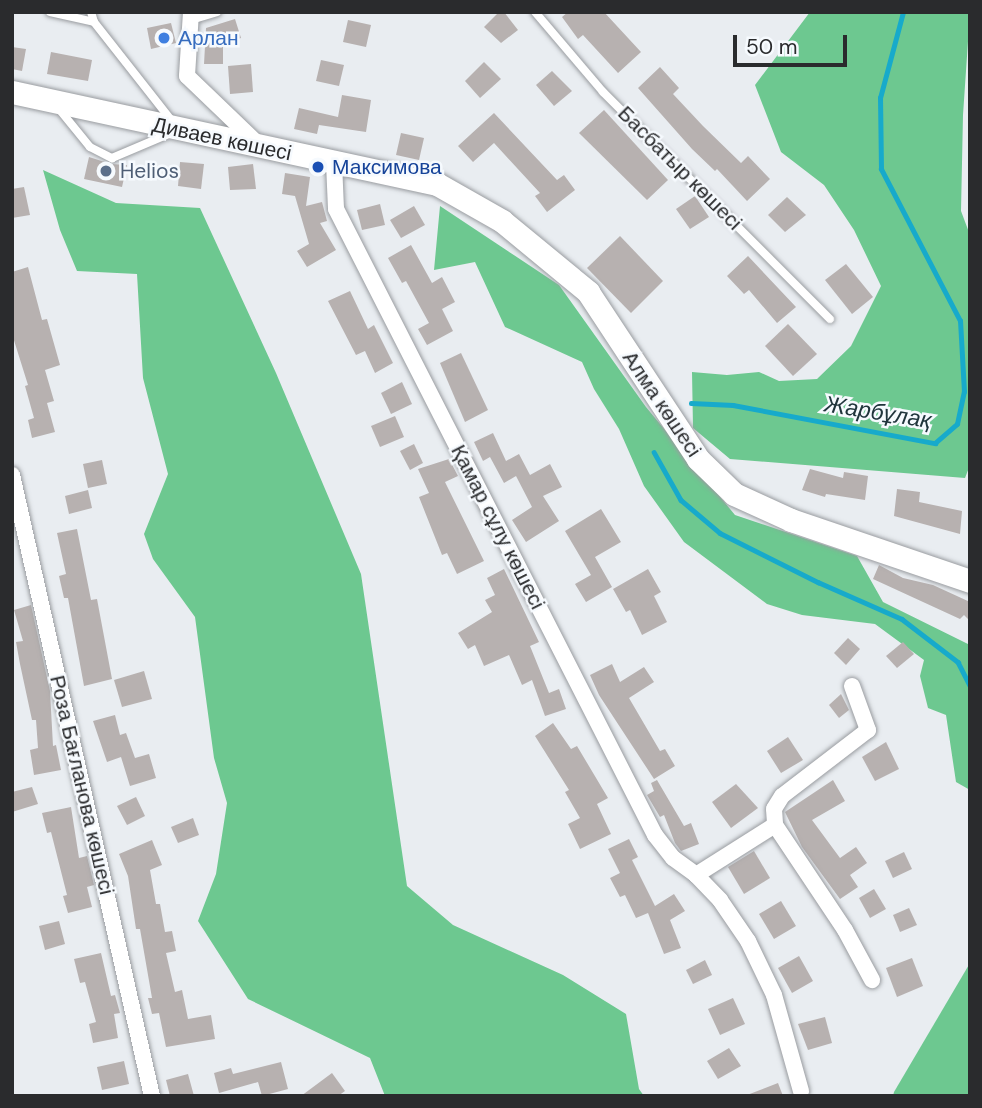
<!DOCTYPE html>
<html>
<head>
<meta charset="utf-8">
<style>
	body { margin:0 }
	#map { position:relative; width:982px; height:1108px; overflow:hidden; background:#e9edf1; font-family:"DM Sans",sans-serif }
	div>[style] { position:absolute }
	.forest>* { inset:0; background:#6dc890 }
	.stream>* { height:4.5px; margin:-2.25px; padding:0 2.25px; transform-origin:2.25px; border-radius:2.25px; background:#17aacb }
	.building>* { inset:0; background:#b7b1b0 }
	.roads { filter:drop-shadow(0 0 2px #999ca0) drop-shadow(0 0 2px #999ca0) }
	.lane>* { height:8px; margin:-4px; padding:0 4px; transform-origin:4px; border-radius:4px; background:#fff }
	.street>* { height:16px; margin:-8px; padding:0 8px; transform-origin:8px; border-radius:8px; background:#fff }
	.secondary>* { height:23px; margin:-11.5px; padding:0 11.5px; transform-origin:11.5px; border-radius:11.5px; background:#fff }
	.dots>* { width:19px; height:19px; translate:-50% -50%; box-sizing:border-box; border:4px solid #f6fafe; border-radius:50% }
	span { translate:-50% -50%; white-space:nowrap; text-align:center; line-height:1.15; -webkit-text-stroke:5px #f6fafe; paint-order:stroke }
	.shop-label { font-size:21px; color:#366cbe }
	.left { translate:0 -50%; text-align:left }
	.street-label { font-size:21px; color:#2a2b2d }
	.transit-label { font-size:21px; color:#164399 }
	.service-label { font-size:21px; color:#4e5e75 }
	.water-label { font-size:23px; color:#20353c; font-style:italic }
	.frame { position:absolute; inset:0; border:14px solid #2a2b2d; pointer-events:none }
	.scale { position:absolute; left:733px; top:35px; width:114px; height:32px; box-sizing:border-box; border:4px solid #2a2b2d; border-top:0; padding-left:9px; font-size:21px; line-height:24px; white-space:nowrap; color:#2a2b2d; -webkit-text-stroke:5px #f6fafe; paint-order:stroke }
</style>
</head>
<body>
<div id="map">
	<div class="forest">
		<div style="clip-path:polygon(810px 12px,970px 12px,963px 115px,961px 211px,970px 235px,970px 465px,965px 478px,730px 459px,693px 428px,692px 372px,727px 375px,759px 372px,779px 381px,817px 379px,851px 346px,881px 286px,854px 230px,824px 185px,781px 152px,755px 85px)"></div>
		<div style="clip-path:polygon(43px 170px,116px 203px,200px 208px,276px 373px,361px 574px,407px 886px,453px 925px,563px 975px,626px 1014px,639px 1089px,644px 1096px,385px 1096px,370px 1058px,248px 999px,198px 921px,216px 874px,227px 803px,214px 758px,195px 617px,153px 559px,144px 534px,168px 474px,143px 378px,137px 274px,77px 271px,60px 230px)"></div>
		<div style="clip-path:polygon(440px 206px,559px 285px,646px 407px,735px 515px,857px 556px,883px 602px,970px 645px,970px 790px,956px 782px,946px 715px,928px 708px,920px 676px,924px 660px,875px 624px,802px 615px,767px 604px,684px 542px,644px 486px,619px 429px,594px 389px,582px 362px,505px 327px,475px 262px,434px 270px)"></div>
		<div style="clip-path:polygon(970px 963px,970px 1096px,893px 1096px,894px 1092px)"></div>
	</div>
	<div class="stream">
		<div style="left:691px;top:403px;width:42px;rotate:2.7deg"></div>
		<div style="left:733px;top:405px;width:206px;rotate:10.7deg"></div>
		<div style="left:935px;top:443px;width:29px;rotate:-41deg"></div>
		<div style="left:957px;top:424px;width:33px;rotate:-78deg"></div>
		<div style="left:964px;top:392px;width:71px;rotate:-93.2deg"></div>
		<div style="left:960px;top:321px;width:171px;rotate:-117.5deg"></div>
		<div style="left:881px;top:169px;width:71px;rotate:-90.8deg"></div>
		<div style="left:880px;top:98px;width:89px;rotate:-75deg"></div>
		<div style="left:654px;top:452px;width:55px;rotate:60.6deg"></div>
		<div style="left:681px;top:500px;width:51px;rotate:40.2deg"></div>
		<div style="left:720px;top:533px;width:110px;rotate:26.6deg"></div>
		<div style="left:818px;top:582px;width:92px;rotate:23.8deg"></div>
		<div style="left:902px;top:619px;width:71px;rotate:37.5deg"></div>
		<div style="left:958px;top:662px;width:27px;rotate:63deg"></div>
	</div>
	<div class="building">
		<div style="clip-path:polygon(499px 12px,504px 12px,518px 30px,501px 43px,484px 27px)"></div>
		<div style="clip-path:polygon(568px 12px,604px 12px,641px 52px,618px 73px,583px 35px,578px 39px,562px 17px)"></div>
		<div style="clip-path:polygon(235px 19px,241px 38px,223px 44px,223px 64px,204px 64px,206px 28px)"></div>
		<div style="clip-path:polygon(348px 20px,371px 25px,366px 47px,343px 42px)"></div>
		<div style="clip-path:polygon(171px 23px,176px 43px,151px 49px,147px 28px)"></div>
		<div style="clip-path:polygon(12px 47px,26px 49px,22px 71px,12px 69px)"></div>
		<div style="clip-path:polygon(51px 52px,92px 60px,88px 81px,47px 74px)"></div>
		<div style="clip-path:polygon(321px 60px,344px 65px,339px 86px,316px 81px)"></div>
		<div style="clip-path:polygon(484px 62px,501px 79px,480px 98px,465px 81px)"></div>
		<div style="clip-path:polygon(251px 64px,253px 92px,230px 94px,228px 66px)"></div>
		<div style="clip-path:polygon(660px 67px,679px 88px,673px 94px,703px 126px,741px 163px,748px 156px,770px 179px,747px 201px,717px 169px,715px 171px,692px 149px,638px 88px)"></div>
		<div style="clip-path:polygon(552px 71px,572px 91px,554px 106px,536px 85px)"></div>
		<div style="clip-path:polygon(342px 95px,371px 100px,366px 132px,319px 125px,317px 134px,294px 129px,299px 108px,338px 117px)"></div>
		<div style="clip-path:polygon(604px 110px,668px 180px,647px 200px,579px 133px)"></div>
		<div style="clip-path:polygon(494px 113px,557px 180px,564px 175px,575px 190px,547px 212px,535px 196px,540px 193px,494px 143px,473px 162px,458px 146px)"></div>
		<div style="clip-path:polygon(401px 133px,424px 138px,419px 160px,396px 155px)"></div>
		<div style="clip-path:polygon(89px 157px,111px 164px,127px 165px,122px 187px,84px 179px)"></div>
		<div style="clip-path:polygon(180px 162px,204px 164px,201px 189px,178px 186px)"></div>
		<div style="clip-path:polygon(253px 164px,256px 189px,230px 190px,228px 167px)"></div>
		<div style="clip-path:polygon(285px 173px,310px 177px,306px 206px,322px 202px,327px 221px,320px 223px,336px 250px,307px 267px,297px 251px,309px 244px,295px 196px,282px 194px)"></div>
		<div style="clip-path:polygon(24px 187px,30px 215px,12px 218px,12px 189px)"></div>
		<div style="clip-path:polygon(695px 196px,709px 217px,690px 229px,676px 209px)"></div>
		<div style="clip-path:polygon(787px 197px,806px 215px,785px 232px,768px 215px)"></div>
		<div style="clip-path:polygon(380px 204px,385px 225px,362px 230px,357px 210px)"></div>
		<div style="clip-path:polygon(414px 206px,425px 225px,401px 238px,390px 220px)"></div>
		<div style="clip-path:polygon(620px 236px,663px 281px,631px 313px,587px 268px)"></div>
		<div style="clip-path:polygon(411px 245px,432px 283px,442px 277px,455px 302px,442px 309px,453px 331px,427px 345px,418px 329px,429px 323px,406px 281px,402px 283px,388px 258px)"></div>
		<div style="clip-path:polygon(748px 256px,796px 307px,777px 323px,749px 290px,744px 294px,727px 276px)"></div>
		<div style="clip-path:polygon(846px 264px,873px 297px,852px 314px,825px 280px)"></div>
		<div style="clip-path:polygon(28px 267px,42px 320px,47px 319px,60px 365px,45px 370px,54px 401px,47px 403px,55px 432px,32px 438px,28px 420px,34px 418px,25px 386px,28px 385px,12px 334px,12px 272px)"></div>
		<div style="clip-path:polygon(350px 291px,368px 329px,374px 325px,393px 363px,375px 373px,365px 351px,356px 355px,328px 301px)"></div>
		<div style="clip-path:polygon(788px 324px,817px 354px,793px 376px,765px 346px)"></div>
		<div style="clip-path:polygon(461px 353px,488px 410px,465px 422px,440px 363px)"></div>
		<div style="clip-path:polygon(402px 382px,412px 404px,391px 414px,381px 393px)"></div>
		<div style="clip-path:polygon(395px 416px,404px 437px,380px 447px,371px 426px)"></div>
		<div style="clip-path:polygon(493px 433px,506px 461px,519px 454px,530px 475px,550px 464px,562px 487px,543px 496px,559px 521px,526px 542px,512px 520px,532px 507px,516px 476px,504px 483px,490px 457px,483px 461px,474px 442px)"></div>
		<div style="clip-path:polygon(414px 444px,423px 463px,410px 470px,400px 451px)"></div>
		<div style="clip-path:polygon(449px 459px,458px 476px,445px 482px,484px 561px,457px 574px,447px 553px,442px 555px,419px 497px,429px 493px,418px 469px)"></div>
		<div style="clip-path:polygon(102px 460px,107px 484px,88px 488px,83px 464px)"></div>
		<div style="clip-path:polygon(810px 469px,843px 478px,844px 472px,868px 476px,865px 500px,826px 494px,825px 497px,802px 490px)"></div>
		<div style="clip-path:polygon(897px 489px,920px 492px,919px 502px,962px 511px,960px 534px,894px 516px)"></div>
		<div style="clip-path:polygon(88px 490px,92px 508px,69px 514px,65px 496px)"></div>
		<div style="clip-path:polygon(601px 509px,621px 542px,595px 557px,612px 587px,586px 602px,575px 584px,591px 575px,565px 531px)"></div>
		<div style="clip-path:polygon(77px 529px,91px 600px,97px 599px,112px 679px,84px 686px,68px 598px,64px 598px,59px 576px,66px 574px,57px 533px)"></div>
		<div style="clip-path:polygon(879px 565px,903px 578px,933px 585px,970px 602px,970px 621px,964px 615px,960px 619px,873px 579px)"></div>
		<div style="clip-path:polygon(504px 569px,539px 642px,530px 646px,549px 693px,559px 689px,566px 709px,545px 716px,532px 680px,522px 685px,509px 655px,484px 666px,475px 645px,468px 649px,458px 633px,492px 612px,485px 600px,495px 595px,487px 578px)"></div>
		<div style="clip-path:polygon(648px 569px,661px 592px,654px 596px,667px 622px,642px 635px,630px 610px,626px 612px,613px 589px)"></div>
		<div style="clip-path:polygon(31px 605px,50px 691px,53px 746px,56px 745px,61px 770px,34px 775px,30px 750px,38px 748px,36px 720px,32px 720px,20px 664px,16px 642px,23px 641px,14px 610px)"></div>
		<div style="clip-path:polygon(848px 638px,860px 649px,846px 665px,834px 653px)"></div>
		<div style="clip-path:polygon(903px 642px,914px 654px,897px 668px,886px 656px)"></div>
		<div style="clip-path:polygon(612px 664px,620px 682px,644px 667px,654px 682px,629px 698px,660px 751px,665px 749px,675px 766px,654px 779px,599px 695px,590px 675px)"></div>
		<div style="clip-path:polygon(144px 671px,152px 699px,122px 707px,114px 680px)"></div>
		<div style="clip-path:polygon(841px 694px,849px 710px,839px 718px,829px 705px)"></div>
		<div style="clip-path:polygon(115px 715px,120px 735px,126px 733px,135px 758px,149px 754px,156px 778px,130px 786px,121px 757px,107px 762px,93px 721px)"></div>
		<div style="clip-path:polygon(553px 723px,571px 749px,577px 746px,608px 798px,597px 804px,611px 834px,580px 849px,568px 824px,580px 818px,565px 792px,569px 790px,535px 736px)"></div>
		<div style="clip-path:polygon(788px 737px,803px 760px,781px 773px,767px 751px)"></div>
		<div style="clip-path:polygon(886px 742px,899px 769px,875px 781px,862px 757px)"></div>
		<div style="clip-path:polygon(657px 780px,684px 826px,691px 823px,699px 844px,681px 851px,675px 843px,664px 815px,660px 817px,647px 795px,654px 791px,651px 783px)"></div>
		<div style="clip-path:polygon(833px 780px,845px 801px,812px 820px,840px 858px,856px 847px,867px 863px,850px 875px,858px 887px,840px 899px,802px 847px,785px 812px)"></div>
		<div style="clip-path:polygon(736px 784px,758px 808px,731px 828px,712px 802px)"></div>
		<div style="clip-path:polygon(32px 787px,38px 804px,12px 812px,12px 792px)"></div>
		<div style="clip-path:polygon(136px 797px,145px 816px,127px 825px,117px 806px)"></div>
		<div style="clip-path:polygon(71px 807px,79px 858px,87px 856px,94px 885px,87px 887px,92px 907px,68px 913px,63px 896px,67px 895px,51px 832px,47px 833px,42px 813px)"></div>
		<div style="clip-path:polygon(193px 818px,199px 835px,178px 843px,171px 827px)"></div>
		<div style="clip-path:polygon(629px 839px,638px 857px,632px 860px,655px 906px,674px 894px,685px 911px,670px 920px,681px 948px,664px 954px,648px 913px,636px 918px,625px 895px,620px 897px,610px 878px,620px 873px,608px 849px)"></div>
		<div style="clip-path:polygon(152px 840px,162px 865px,150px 870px,156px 904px,160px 904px,165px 932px,172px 931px,176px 951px,166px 953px,175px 992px,182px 990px,188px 1019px,211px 1015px,215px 1039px,166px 1047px,159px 1013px,152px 1014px,148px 998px,152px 998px,140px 929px,136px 929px,128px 876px,119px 854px)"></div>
		<div style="clip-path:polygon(754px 851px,770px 878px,744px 894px,728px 867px)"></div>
		<div style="clip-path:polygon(904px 852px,912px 869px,893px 878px,885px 861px)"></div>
		<div style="clip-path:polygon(874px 889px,886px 909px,870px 918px,859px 898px)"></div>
		<div style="clip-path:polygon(781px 901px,796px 926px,774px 939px,759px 914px)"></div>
		<div style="clip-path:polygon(909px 908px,917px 925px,900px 932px,893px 915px)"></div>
		<div style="clip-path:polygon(59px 921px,65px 944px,45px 950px,39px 926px)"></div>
		<div style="clip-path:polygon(101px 953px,111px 996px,115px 995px,120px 1013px,114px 1014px,118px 1038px,93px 1043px,89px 1024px,96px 1022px,85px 982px,80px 983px,74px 959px)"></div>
		<div style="clip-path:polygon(799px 956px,813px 981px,792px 993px,778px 968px)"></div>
		<div style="clip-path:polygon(912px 958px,923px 986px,897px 997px,886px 968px)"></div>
		<div style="clip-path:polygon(705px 960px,712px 975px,693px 984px,686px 970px)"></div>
		<div style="clip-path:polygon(733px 998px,745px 1024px,720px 1035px,708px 1009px)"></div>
		<div style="clip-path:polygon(825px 1017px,832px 1043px,808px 1050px,798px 1024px)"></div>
		<div style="clip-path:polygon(729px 1048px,741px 1066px,718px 1079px,707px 1061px)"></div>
		<div style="clip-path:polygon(124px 1061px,129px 1084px,102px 1090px,97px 1067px)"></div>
		<div style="clip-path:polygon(281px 1062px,288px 1089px,262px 1096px,258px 1082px,219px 1093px,214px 1073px,231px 1068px,233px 1074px)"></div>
		<div style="clip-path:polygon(332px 1073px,345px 1091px,338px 1096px,301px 1096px)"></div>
		<div style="clip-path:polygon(188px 1074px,194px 1096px,170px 1096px,166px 1080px)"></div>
		<div style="clip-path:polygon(778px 1083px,783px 1096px,747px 1096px,747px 1095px)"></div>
	</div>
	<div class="roads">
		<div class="lane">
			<div style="left:50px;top:12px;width:45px;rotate:12.8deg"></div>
			<div style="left:91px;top:12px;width:10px;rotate:73deg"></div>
			<div style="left:94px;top:22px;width:125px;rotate:51.8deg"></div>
			<div style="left:535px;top:12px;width:105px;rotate:49.6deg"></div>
			<div style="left:603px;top:92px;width:321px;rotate:45deg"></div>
			<div style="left:191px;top:20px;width:27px;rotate:-17deg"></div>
			<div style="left:59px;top:109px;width:49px;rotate:50.8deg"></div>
			<div style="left:90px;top:147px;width:25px;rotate:27deg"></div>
			<div style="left:112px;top:158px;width:64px;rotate:-23deg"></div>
		</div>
		<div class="street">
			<div style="left:191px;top:12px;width:64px;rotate:93.6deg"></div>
			<div style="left:187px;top:76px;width:100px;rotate:43.8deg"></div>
			<div style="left:334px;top:163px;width:46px;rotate:87.5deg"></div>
			<div style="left:336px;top:209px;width:703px;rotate:63deg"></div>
			<div style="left:655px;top:835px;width:29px;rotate:52deg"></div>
			<div style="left:673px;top:858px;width:29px;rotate:36deg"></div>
			<div style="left:696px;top:875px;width:93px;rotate:-32.3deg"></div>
			<div style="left:12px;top:475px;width:637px;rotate:77.3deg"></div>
			<div style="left:852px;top:686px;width:47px;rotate:70deg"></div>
			<div style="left:868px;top:730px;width:108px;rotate:142.5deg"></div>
			<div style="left:782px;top:796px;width:15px;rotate:122deg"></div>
			<div style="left:774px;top:809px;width:16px;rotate:86deg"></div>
			<div style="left:775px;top:825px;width:126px;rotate:56.3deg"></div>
			<div style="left:845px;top:930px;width:57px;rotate:61.6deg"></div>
			<div style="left:696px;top:875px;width:35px;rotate:46deg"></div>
			<div style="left:720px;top:900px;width:50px;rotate:55.7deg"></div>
			<div style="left:748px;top:941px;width:60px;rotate:64.3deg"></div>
			<div style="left:774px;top:995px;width:100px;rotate:74.3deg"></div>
		</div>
		<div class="secondary">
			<div style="left:12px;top:92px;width:435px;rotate:12.2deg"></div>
			<div style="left:437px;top:184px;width:75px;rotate:29.6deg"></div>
			<div style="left:502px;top:221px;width:112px;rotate:39.5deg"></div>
			<div style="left:588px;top:292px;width:200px;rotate:56.6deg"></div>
			<div style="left:698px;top:459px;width:50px;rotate:44.2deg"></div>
			<div style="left:734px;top:494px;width:63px;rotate:24.5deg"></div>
			<div style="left:791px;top:520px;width:189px;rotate:18.8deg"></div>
		</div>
	</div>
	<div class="dots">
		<div style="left:164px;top:38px;background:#3f7fe0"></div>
		<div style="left:318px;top:167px;background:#1a4fb4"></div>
		<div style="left:106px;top:171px;background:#5c6f8a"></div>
	</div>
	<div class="shop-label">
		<span class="left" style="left:178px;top:38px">Арлан</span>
	</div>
	<div class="street-label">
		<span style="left:222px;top:139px;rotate:12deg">Диваев көшесі</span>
		<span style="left:680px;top:168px;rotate:45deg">Басбатыр көшесі</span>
		<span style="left:662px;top:404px;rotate:56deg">Алма көшесі</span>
		<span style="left:498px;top:527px;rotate:63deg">Қамар сұлу көшесі</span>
		<span style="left:82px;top:785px;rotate:77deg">Роза Бағланова көшесі</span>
	</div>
	<div class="transit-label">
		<span class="left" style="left:332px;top:167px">Максимова</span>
	</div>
	<div class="service-label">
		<span class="left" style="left:120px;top:171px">Helios</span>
	</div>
	<div class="water-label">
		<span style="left:878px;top:412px;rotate:9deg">Жарбұлақ</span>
	</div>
	<div class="frame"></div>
	<div class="scale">50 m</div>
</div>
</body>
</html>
